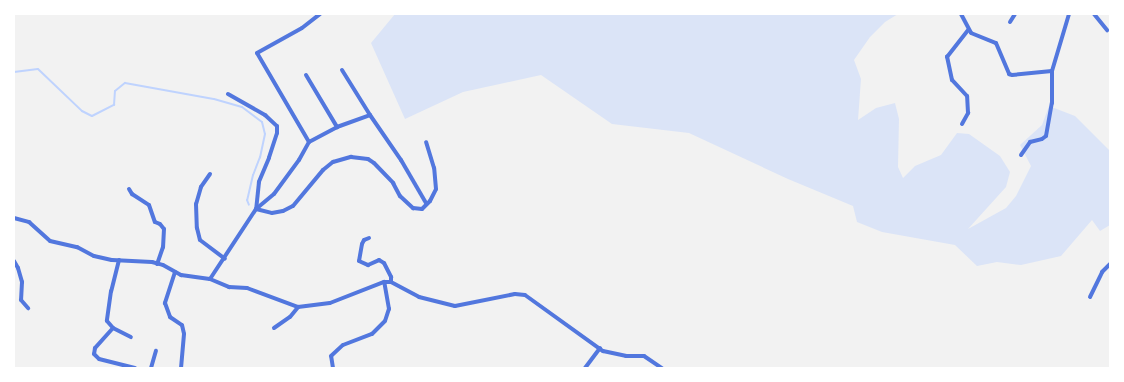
<!DOCTYPE html>
<html>
<head>
<meta charset="utf-8">
<style>
	body { margin:0 }
	#map { position:relative; width:1124px; height:382px; overflow:hidden; background:#f2f2f2; font-family:"Asap Condensed",sans-serif }
	div>[style] { position:absolute }
	.green>* { inset:0; background:#dbe4f7 }
	.stream>* { height:2px; margin:-1px; padding:0 1px; transform-origin:1px; border-radius:1px; background:#bfd3fe }
	.minor>* { height:4px; margin:-2px; padding:0 2px; transform-origin:2px; border-radius:2px; background:#5277de }
	span { translate:-50% -50%; white-space:nowrap; text-align:center; line-height:1.15; -webkit-text-stroke:4.5px #fff; paint-order:stroke }
	.frame { position:absolute; inset:0; border:15px solid #fff; pointer-events:none }
</style>
</head>
<body>
<div id="map">
	<div class="green">
		<div style="clip-path:polygon(395px 14px,898px 14px,885px 22px,870px 37px,854px 60px,861px 79px,858px 120px,876px 108px,895px 103px,899px 119px,898px 167px,903px 178px,915px 166px,941px 155px,957px 133px,969px 134px,1000px 156px,1010px 172px,1006px 187px,968px 229px,1006px 208px,1016px 196px,1031px 166px,1020px 145px,1042px 125px,1049px 106px,1075px 116px,1110px 151px,1110px 225px,1100px 231px,1092px 220px,1061px 256px,1021px 265px,997px 262px,977px 266px,955px 245px,882px 232px,857px 222px,853px 206px,788px 179px,689px 133px,612px 124px,541px 75px,463px 92px,405px 119px,371px 43px)"></div>
	</div>
	<div class="stream">
		<div style="left:14px;top:72px;width:24px;rotate:-7deg"></div>
		<div style="left:38px;top:69px;width:61px;rotate:43.7deg"></div>
		<div style="left:82px;top:111px;width:11px;rotate:27deg"></div>
		<div style="left:92px;top:116px;width:25px;rotate:-27deg"></div>
		<div style="left:114px;top:105px;width:14px;rotate:-86deg"></div>
		<div style="left:115px;top:91px;width:13px;rotate:-39deg"></div>
		<div style="left:125px;top:83px;width:90px;rotate:10.2deg"></div>
		<div style="left:214px;top:99px;width:29px;rotate:16deg"></div>
		<div style="left:242px;top:107px;width:25px;rotate:37deg"></div>
		<div style="left:262px;top:122px;width:12px;rotate:76deg"></div>
		<div style="left:265px;top:134px;width:24px;rotate:102deg"></div>
		<div style="left:260px;top:157px;width:19px;rotate:111deg"></div>
		<div style="left:253px;top:175px;width:26px;rotate:103deg"></div>
		<div style="left:247px;top:200px;width:5px;rotate:68deg"></div>
	</div>
	<div class="minor">
		<div style="left:961px;top:14px;width:21px;rotate:62deg"></div>
		<div style="left:971px;top:33px;width:27px;rotate:22deg"></div>
		<div style="left:996px;top:43px;width:34px;rotate:67deg"></div>
		<div style="left:1009px;top:74px;width:3px;rotate:18deg"></div>
		<div style="left:1012px;top:75px;width:40px;rotate:-5.7deg"></div>
		<div style="left:1052px;top:71px;width:59px;rotate:-73.4deg"></div>
		<div style="left:1094px;top:14px;width:21px;rotate:51deg"></div>
		<div style="left:1010px;top:22px;width:9px;rotate:-58deg"></div>
		<div style="left:342px;top:70px;width:53px;rotate:58.1deg"></div>
		<div style="left:306px;top:75px;width:61px;rotate:59.2deg"></div>
		<div style="left:228px;top:94px;width:43px;rotate:29.6deg"></div>
		<div style="left:265px;top:115px;width:16px;rotate:43deg"></div>
		<div style="left:277px;top:126px;width:7px;rotate:90deg"></div>
		<div style="left:277px;top:133px;width:26px;rotate:108deg"></div>
		<div style="left:269px;top:158px;width:26px;rotate:113deg"></div>
		<div style="left:259px;top:182px;width:27px;rotate:96deg"></div>
		<div style="left:256px;top:209px;width:16px;rotate:14deg"></div>
		<div style="left:272px;top:213px;width:11px;rotate:-10deg"></div>
		<div style="left:283px;top:211px;width:11px;rotate:-27deg"></div>
		<div style="left:293px;top:206px;width:47px;rotate:-50.2deg"></div>
		<div style="left:323px;top:170px;width:13px;rotate:-39deg"></div>
		<div style="left:333px;top:162px;width:19px;rotate:-16deg"></div>
		<div style="left:351px;top:157px;width:17px;rotate:7deg"></div>
		<div style="left:368px;top:159px;width:7px;rotate:34deg"></div>
		<div style="left:374px;top:163px;width:28px;rotate:46deg"></div>
		<div style="left:393px;top:183px;width:15px;rotate:62deg"></div>
		<div style="left:400px;top:196px;width:18px;rotate:43deg"></div>
		<div style="left:413px;top:208px;width:9px;rotate:6deg"></div>
		<div style="left:422px;top:209px;width:11px;rotate:-45deg"></div>
		<div style="left:430px;top:201px;width:13px;rotate:-63deg"></div>
		<div style="left:436px;top:189px;width:21px;rotate:-95deg"></div>
		<div style="left:434px;top:168px;width:27px;rotate:-107deg"></div>
		<div style="left:962px;top:124px;width:13px;rotate:-61deg"></div>
		<div style="left:968px;top:113px;width:17px;rotate:-93deg"></div>
		<div style="left:967px;top:96px;width:22px;rotate:-133deg"></div>
		<div style="left:952px;top:80px;width:24px;rotate:-102deg"></div>
		<div style="left:947px;top:57px;width:34px;rotate:-52deg"></div>
		<div style="left:309px;top:142px;width:32px;rotate:-28deg"></div>
		<div style="left:337px;top:127px;width:35px;rotate:-20deg"></div>
		<div style="left:370px;top:115px;width:55px;rotate:55.4deg"></div>
		<div style="left:401px;top:160px;width:50px;rotate:59.8deg"></div>
		<div style="left:1021px;top:155px;width:16px;rotate:-55deg"></div>
		<div style="left:1030px;top:142px;width:12px;rotate:-14deg"></div>
		<div style="left:1042px;top:139px;width:5px;rotate:-37deg"></div>
		<div style="left:1046px;top:136px;width:34px;rotate:-80deg"></div>
		<div style="left:1052px;top:103px;width:32px;rotate:-90deg"></div>
		<div style="left:210px;top:174px;width:16px;rotate:125deg"></div>
		<div style="left:201px;top:187px;width:18px;rotate:106deg"></div>
		<div style="left:196px;top:204px;width:24px;rotate:88deg"></div>
		<div style="left:197px;top:228px;width:12px;rotate:76deg"></div>
		<div style="left:200px;top:240px;width:31px;rotate:37deg"></div>
		<div style="left:129px;top:189px;width:6px;rotate:59deg"></div>
		<div style="left:132px;top:194px;width:20px;rotate:33deg"></div>
		<div style="left:149px;top:205px;width:18px;rotate:71deg"></div>
		<div style="left:155px;top:222px;width:5px;rotate:22deg"></div>
		<div style="left:160px;top:224px;width:6px;rotate:51deg"></div>
		<div style="left:164px;top:229px;width:18px;rotate:93deg"></div>
		<div style="left:163px;top:247px;width:18px;rotate:109deg"></div>
		<div style="left:14px;top:218px;width:16px;rotate:15deg"></div>
		<div style="left:29px;top:222px;width:28px;rotate:42deg"></div>
		<div style="left:50px;top:241px;width:28px;rotate:13deg"></div>
		<div style="left:77px;top:247px;width:19px;rotate:28deg"></div>
		<div style="left:94px;top:256px;width:18px;rotate:13deg"></div>
		<div style="left:112px;top:260px;width:40px;rotate:2.9deg"></div>
		<div style="left:152px;top:262px;width:11px;rotate:15deg"></div>
		<div style="left:163px;top:265px;width:21px;rotate:29deg"></div>
		<div style="left:181px;top:275px;width:29px;rotate:8deg"></div>
		<div style="left:210px;top:279px;width:21px;rotate:23deg"></div>
		<div style="left:229px;top:287px;width:18px;rotate:3deg"></div>
		<div style="left:247px;top:288px;width:54px;rotate:20.4deg"></div>
		<div style="left:298px;top:307px;width:32px;rotate:-7deg"></div>
		<div style="left:330px;top:303px;width:58px;rotate:-21.3deg"></div>
		<div style="left:384px;top:282px;width:7px"></div>
		<div style="left:391px;top:282px;width:32px;rotate:28deg"></div>
		<div style="left:419px;top:297px;width:37px;rotate:14deg"></div>
		<div style="left:455px;top:306px;width:61px;rotate:-11.3deg"></div>
		<div style="left:515px;top:294px;width:10px;rotate:6deg"></div>
		<div style="left:525px;top:295px;width:96px;rotate:35.7deg"></div>
		<div style="left:603px;top:351px;width:24px;rotate:12deg"></div>
		<div style="left:626px;top:356px;width:18px"></div>
		<div style="left:644px;top:356px;width:22px;rotate:34deg"></div>
		<div style="left:369px;top:238px;width:5px;rotate:158deg"></div>
		<div style="left:364px;top:240px;width:4px;rotate:117deg"></div>
		<div style="left:362px;top:244px;width:17px;rotate:100deg"></div>
		<div style="left:359px;top:261px;width:10px;rotate:24deg"></div>
		<div style="left:368px;top:265px;width:12px;rotate:-24deg"></div>
		<div style="left:379px;top:260px;width:6px;rotate:31deg"></div>
		<div style="left:384px;top:263px;width:16px;rotate:63deg"></div>
		<div style="left:391px;top:277px;width:5px;rotate:90deg"></div>
		<div style="left:119px;top:260px;width:32px;rotate:104deg"></div>
		<div style="left:111px;top:291px;width:30px;rotate:98deg"></div>
		<div style="left:107px;top:321px;width:9px;rotate:49deg"></div>
		<div style="left:113px;top:328px;width:20px;rotate:27deg"></div>
		<div style="left:14px;top:261px;width:8px;rotate:60deg"></div>
		<div style="left:18px;top:268px;width:15px;rotate:74deg"></div>
		<div style="left:22px;top:282px;width:18px;rotate:93deg"></div>
		<div style="left:21px;top:300px;width:11px;rotate:49deg"></div>
		<div style="left:175px;top:272px;width:33px;rotate:108deg"></div>
		<div style="left:165px;top:303px;width:15px;rotate:70deg"></div>
		<div style="left:170px;top:317px;width:14px;rotate:34deg"></div>
		<div style="left:182px;top:325px;width:9px;rotate:77deg"></div>
		<div style="left:184px;top:334px;width:34px;rotate:95deg"></div>
		<div style="left:210px;top:279px;width:84px;rotate:-56.7deg"></div>
		<div style="left:256px;top:209px;width:23px;rotate:-40deg"></div>
		<div style="left:274px;top:194px;width:42px;rotate:-53.7deg"></div>
		<div style="left:299px;top:160px;width:21px;rotate:-61deg"></div>
		<div style="left:309px;top:142px;width:103px;rotate:-120.3deg"></div>
		<div style="left:257px;top:53px;width:51px;rotate:-29.1deg"></div>
		<div style="left:302px;top:28px;width:23px;rotate:-38deg"></div>
		<div style="left:1090px;top:297px;width:28px;rotate:-64deg"></div>
		<div style="left:1102px;top:272px;width:11px;rotate:-45deg"></div>
		<div style="left:113px;top:328px;width:27px;rotate:132deg"></div>
		<div style="left:95px;top:348px;width:6px;rotate:99deg"></div>
		<div style="left:94px;top:354px;width:7px;rotate:45deg"></div>
		<div style="left:99px;top:359px;width:37px;rotate:14deg"></div>
		<div style="left:274px;top:328px;width:19px;rotate:-35deg"></div>
		<div style="left:290px;top:317px;width:13px;rotate:-51deg"></div>
		<div style="left:151px;top:368px;width:18px;rotate:-74deg"></div>
		<div style="left:333px;top:368px;width:12px;rotate:-99deg"></div>
		<div style="left:331px;top:356px;width:16px;rotate:-43deg"></div>
		<div style="left:343px;top:345px;width:31px;rotate:-21deg"></div>
		<div style="left:372px;top:334px;width:18px;rotate:-45deg"></div>
		<div style="left:385px;top:321px;width:13px;rotate:-72deg"></div>
		<div style="left:389px;top:309px;width:27px;rotate:-100deg"></div>
		<div style="left:585px;top:368px;width:25px;rotate:-53deg"></div>
	</div>
	<div class="frame"></div>
</div>
</body>
</html>
